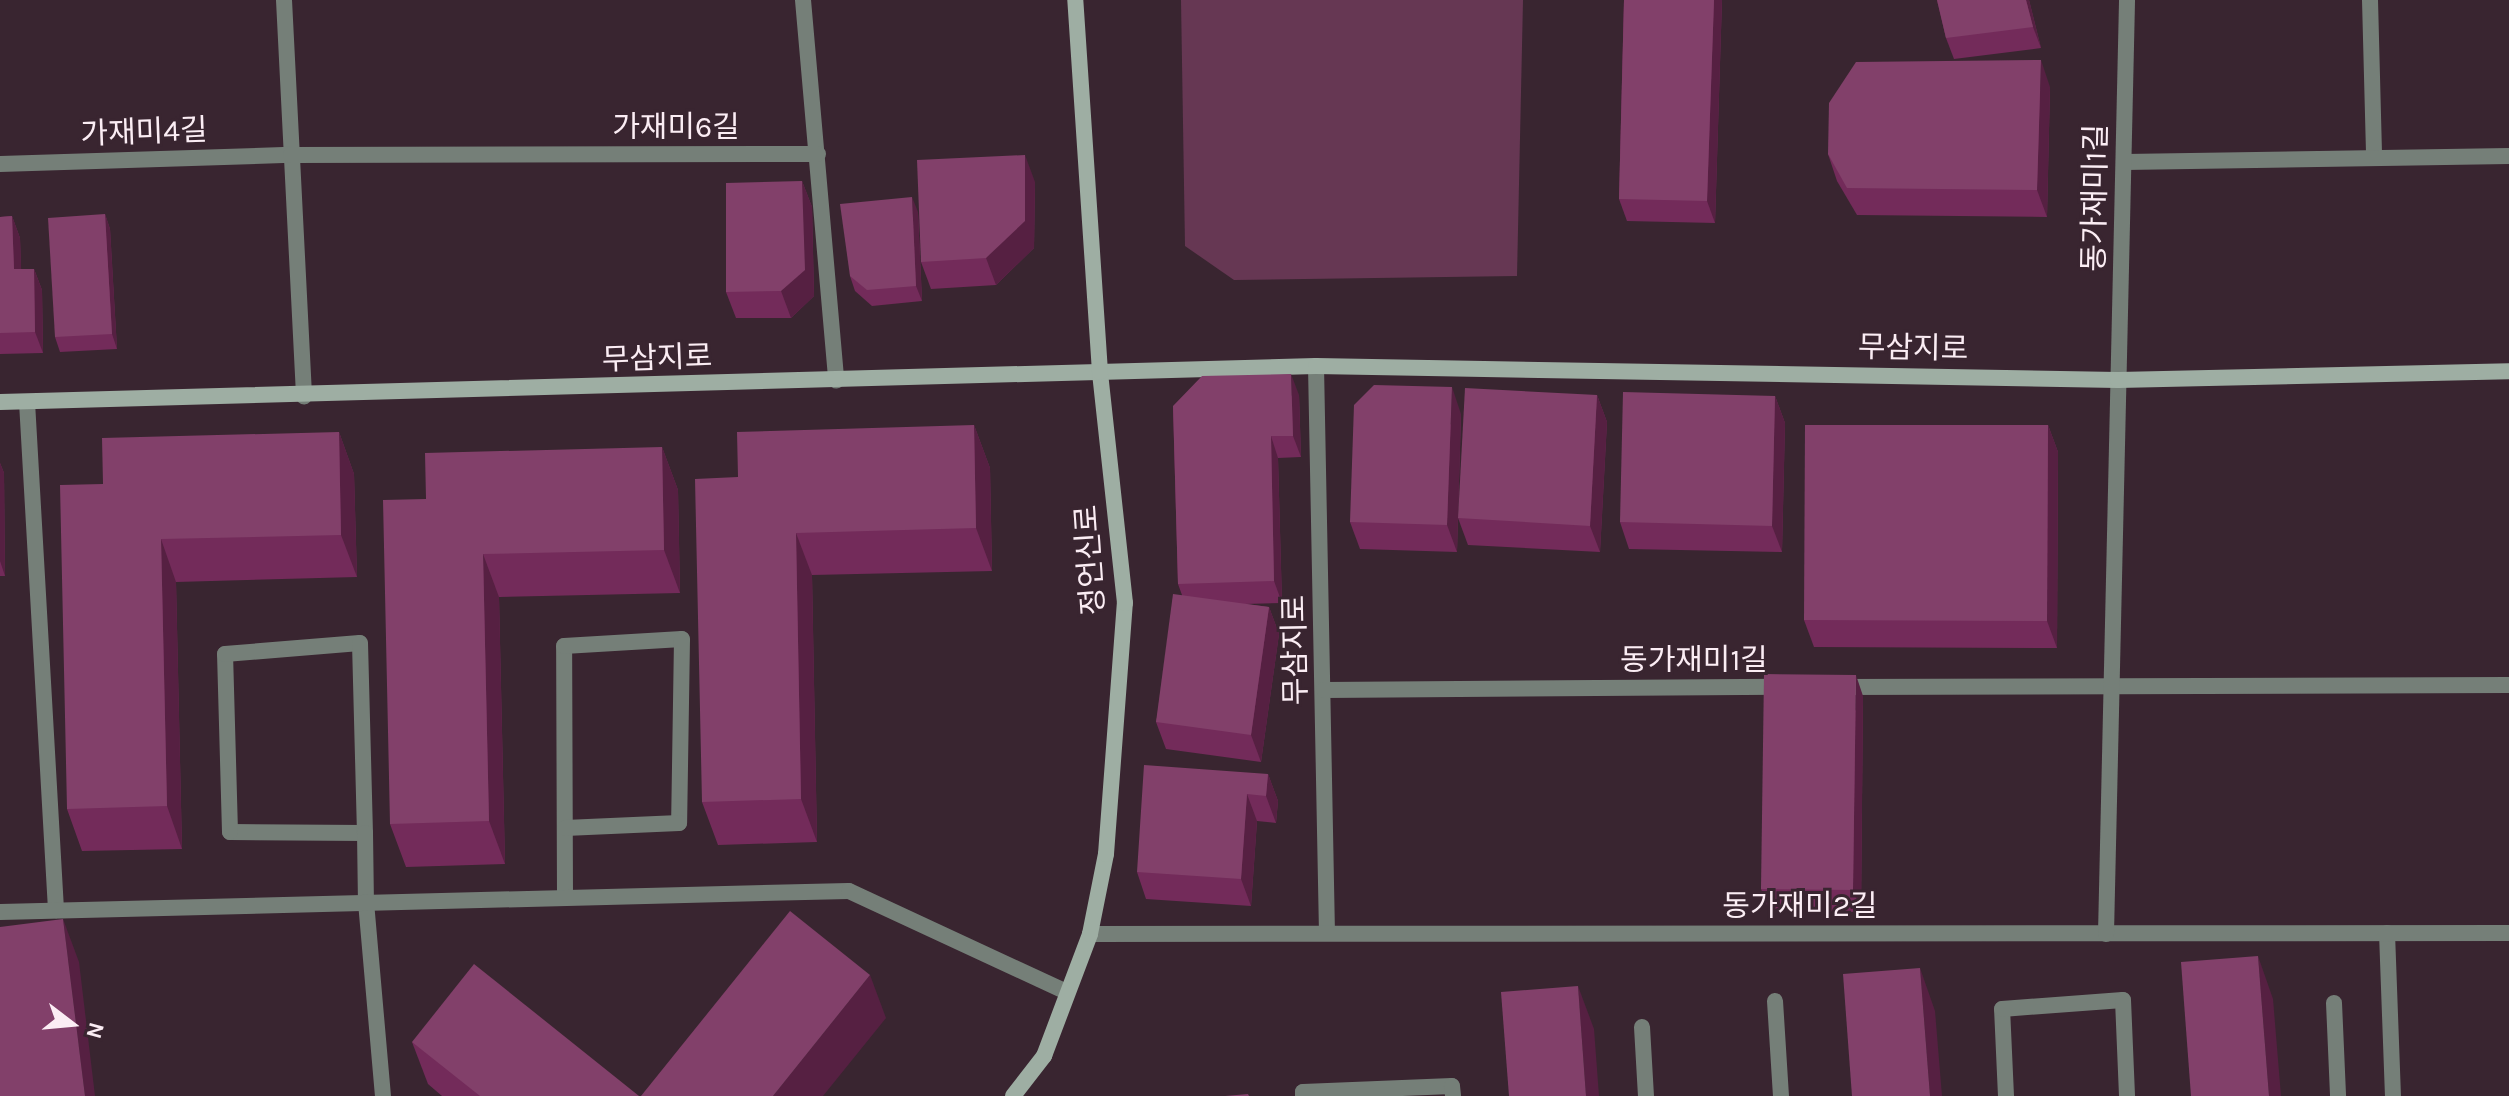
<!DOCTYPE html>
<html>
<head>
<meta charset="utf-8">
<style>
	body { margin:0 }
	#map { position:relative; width:2509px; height:1096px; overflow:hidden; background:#392530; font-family:Karla,"Noto Sans KR",sans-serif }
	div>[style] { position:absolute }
	.green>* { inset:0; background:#663753 }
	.lane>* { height:16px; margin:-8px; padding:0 8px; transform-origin:8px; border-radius:8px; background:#757f78 }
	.street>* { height:16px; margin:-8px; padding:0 8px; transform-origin:8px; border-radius:8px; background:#757f78 }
	.secondary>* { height:16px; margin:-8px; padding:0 8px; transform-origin:8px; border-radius:8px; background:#9eaea3 }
	.wall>* { inset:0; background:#732b5a }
	.shaded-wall>* { inset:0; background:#562042 }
	.building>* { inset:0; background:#82406a }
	span { translate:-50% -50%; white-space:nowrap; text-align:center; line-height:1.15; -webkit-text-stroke:6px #392530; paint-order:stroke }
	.street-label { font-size:30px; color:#fbedf4 }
	.north { position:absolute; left:32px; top:984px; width:80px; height:80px; -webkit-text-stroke:6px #392530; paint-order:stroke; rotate:106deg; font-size:22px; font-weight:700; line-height:32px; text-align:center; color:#fbedf4 }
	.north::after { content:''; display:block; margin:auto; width:28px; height:36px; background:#fbedf4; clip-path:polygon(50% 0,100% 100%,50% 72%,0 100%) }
</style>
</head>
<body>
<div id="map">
	<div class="green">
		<div style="clip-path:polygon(1181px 0,1523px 0,1517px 276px,1234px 280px,1185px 246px)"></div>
	</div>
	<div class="lane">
		<div style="left:27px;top:402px;width:509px;rotate:86.73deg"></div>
		<div style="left:365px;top:833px;width:135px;rotate:-179.6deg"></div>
		<div style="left:230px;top:832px;width:178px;rotate:-91.6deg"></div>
		<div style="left:225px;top:654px;width:135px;rotate:-4.7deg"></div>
		<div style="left:360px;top:643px;width:190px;rotate:88.5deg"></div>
		<div style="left:365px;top:833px;width:69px;rotate:89.2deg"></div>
		<div style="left:366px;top:902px;width:195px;rotate:85deg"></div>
		<div style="left:565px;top:897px;width:251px;rotate:-90.2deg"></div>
		<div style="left:564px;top:646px;width:118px;rotate:-3.4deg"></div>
		<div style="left:682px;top:639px;width:184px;rotate:90.9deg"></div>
		<div style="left:679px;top:823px;width:114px;rotate:177.5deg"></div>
		<div style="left:0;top:912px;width:849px;rotate:-1.42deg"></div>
		<div style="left:849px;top:891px;width:240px;rotate:24.9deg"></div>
		<div style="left:1775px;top:1001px;width:95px;rotate:86.4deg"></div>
		<div style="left:2334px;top:1003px;width:93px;rotate:87.5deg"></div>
		<div style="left:1642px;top:1027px;width:69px;rotate:86.7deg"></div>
		<div style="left:1303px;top:1096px;width:4px;rotate:-90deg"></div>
		<div style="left:1303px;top:1092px;width:149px;rotate:-2.3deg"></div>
		<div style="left:1452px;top:1086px;width:10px;rotate:84deg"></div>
		<div style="left:2006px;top:1096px;width:87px;rotate:-92.6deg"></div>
		<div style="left:2002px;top:1009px;width:121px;rotate:-4.3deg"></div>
		<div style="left:2123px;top:1000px;width:96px;rotate:87.6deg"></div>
	</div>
	<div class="street">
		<div style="left:284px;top:0;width:397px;rotate:87.1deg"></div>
		<div style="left:803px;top:0;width:382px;rotate:85deg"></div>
		<div style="left:2370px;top:0;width:157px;rotate:88.5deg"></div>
		<div style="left:2125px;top:162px;width:384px;rotate:-0.9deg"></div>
		<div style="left:0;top:164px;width:291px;rotate:-1.8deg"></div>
		<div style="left:291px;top:155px;width:527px;rotate:-0.11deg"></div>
		<div style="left:1316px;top:366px;width:567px;rotate:88.89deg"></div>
		<div style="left:1841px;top:687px;width:668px;rotate:-0.17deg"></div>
		<div style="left:1324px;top:690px;width:462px;rotate:-0.4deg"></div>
		<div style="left:2387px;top:933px;width:163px;rotate:87.9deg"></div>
		<div style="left:1090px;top:934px;width:1419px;rotate:-0.04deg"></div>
		<div style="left:2106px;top:934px;width:934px;rotate:-88.71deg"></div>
	</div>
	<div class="secondary">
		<div style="left:0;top:402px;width:1316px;rotate:-1.57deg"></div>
		<div style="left:1316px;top:366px;width:802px;rotate:1deg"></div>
		<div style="left:2118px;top:380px;width:391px;rotate:-1.3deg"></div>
		<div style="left:1013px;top:1096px;width:51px;rotate:-52.2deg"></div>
		<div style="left:1044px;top:1056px;width:130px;rotate:-69.3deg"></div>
		<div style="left:1090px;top:934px;width:82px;rotate:-78.7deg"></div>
		<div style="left:1106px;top:854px;width:252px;rotate:-85.7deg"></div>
		<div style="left:1125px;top:603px;width:232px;rotate:-96.2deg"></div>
		<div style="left:1100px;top:372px;width:373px;rotate:-93.8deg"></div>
	</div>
	<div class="wall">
		<div style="clip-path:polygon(1624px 0,1722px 0,1715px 223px,1627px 221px,1619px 199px)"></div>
		<div style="clip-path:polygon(1937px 0,2029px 0,2041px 48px,1954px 59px,1946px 38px)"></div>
		<div style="clip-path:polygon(2050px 87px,2047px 217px,1857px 215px,1837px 181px,1828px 154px)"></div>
		<div style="clip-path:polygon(802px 181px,812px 207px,814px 296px,791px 318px,736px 318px,726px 292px)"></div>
		<div style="clip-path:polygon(1035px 182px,1034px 248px,996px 285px,931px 289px,921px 262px)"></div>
		<div style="clip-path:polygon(918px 212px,922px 301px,872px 306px,855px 291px,850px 276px)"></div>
		<div style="clip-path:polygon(105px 214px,110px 229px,117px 349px,60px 352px,55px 337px)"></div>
		<div style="clip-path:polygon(12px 216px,20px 238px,21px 269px,34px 269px,42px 290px,43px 353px,0 354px,0 217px)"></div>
		<div style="clip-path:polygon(1299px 395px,1301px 457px,1278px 458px,1282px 603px,1245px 604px,1269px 607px,1279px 634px,1261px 762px,1166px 749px,1156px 722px,1182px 595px,1178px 584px,1173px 406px)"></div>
		<div style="clip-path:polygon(1597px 395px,1607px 422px,1600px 552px,1468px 545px,1458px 518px)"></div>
		<div style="clip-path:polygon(1775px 396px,1785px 423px,1782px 552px,1629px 549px,1620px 522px)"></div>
		<div style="clip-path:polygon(1461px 414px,1457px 552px,1360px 549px,1350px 522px)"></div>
		<div style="clip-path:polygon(974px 425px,990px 468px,992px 571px,812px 575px,817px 842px,718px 845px,702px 802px,738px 477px)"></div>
		<div style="clip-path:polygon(2048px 425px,2058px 452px,2057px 648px,1814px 647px,1804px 620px)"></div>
		<div style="clip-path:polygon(339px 432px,354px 474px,357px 577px,176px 582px,182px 849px,82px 851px,67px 809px,103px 484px)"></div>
		<div style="clip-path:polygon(662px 447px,678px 490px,680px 593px,499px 597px,505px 864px,406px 867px,390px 824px,426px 499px)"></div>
		<div style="clip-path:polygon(0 463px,4px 473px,5px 576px,0 576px)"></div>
		<div style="clip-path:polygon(1863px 696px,1861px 912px,1769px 910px,1761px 889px)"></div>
		<div style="clip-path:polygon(1268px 774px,1278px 801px,1276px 823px,1257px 821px,1251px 906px,1146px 899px,1137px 872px)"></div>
		<div style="clip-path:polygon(412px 1042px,639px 1096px,442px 1096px,428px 1084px)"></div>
	</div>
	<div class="shaded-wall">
		<div style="clip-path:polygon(1714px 0,1722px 0,1715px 223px,1707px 201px)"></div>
		<div style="clip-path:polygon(2026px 0,2029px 0,2041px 48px,2033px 27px)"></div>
		<div style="clip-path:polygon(2041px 60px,2050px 87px,2047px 217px,2037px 190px)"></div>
		<div style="clip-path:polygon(1025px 155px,1035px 182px,1034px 248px,996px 285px,986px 258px)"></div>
		<div style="clip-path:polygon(802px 181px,812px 207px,814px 296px,791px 318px,781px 291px)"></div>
		<div style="clip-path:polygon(912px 197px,918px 212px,922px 301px,916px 286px)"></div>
		<div style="clip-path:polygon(105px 214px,110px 229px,117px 349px,112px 334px)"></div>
		<div style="clip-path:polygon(12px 216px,20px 238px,22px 291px,14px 269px)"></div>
		<div style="clip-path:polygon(34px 269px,42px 290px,43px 353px,35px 332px)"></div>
		<div style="clip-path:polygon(1291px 374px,1299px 395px,1301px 457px,1293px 436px)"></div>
		<div style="clip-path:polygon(1452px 387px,1461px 414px,1457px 552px,1447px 525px)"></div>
		<div style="clip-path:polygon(1597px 395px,1607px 422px,1600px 552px,1590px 526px)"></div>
		<div style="clip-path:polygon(1775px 396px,1785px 423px,1782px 552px,1772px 526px)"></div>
		<div style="clip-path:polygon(974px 425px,990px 468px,992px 571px,976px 528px)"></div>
		<div style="clip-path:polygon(2048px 425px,2058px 452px,2057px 648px,2047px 621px)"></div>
		<div style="clip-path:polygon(339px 432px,354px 474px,357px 577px,341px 535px)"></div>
		<div style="clip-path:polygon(1271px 436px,1278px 458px,1282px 603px,1274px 581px)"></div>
		<div style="clip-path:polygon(662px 447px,678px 490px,680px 593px,664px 550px)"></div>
		<div style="clip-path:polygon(0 463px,4px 473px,5px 576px,0 561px)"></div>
		<div style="clip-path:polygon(796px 533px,812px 575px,817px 842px,801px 799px)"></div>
		<div style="clip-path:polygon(161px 539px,176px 582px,182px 849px,167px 806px)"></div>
		<div style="clip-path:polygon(483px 554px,499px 597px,505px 864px,489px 821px)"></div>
		<div style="clip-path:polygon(1269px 607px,1279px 634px,1261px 762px,1251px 735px)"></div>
		<div style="clip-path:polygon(1856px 675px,1863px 696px,1861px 912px,1853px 890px)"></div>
		<div style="clip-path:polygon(1268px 774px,1278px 801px,1276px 823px,1266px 796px)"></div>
		<div style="clip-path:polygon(1247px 794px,1257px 821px,1251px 906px,1241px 879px)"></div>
		<div style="clip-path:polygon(63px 919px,79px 962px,95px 1096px,85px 1096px)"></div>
		<div style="clip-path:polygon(2258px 956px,2273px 999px,2281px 1096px,2269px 1096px)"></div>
		<div style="clip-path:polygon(1920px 968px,1935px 1011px,1942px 1096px,1930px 1096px)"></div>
		<div style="clip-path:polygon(870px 975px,886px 1018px,823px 1096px,773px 1096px)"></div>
		<div style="clip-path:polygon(1578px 986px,1594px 1029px,1599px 1096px,1586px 1096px)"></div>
	</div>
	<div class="building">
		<div style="clip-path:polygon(1624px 0,1714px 0,1707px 201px,1619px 199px)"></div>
		<div style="clip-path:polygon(1937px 0,2026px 0,2033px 27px,1946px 38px)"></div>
		<div style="clip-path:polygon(2041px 60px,2037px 190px,1847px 188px,1828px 154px,1829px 103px,1856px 62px)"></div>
		<div style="clip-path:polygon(1025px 155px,1025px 221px,986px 258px,921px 262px,917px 160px)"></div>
		<div style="clip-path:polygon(802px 181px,805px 270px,781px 291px,726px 292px,726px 183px)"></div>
		<div style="clip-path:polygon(912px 197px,916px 286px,867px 290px,850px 276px,840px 204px)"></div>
		<div style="clip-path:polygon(105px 214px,112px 334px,55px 337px,48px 218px)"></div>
		<div style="clip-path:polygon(12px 216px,14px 269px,34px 269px,35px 332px,0 333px,0 217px)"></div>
		<div style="clip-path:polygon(1291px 374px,1293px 436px,1271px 436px,1274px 581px,1178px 584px,1173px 406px,1202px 376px)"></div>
		<div style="clip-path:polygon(1374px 385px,1452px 387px,1447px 525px,1350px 522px,1354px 405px)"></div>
		<div style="clip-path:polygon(1465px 388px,1597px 395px,1590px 526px,1458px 518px)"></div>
		<div style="clip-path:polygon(1623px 392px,1775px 396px,1772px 526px,1620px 522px)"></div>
		<div style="clip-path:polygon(974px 425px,976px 528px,796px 533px,801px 799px,702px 802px,695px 479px,738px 477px,737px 432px)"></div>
		<div style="clip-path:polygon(1805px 425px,2048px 425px,2047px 621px,1804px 620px)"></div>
		<div style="clip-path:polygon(339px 432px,341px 535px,161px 539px,167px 806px,67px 809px,60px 485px,103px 484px,102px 438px)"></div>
		<div style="clip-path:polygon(662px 447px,664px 550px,483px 554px,489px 821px,390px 824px,383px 500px,426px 499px,425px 453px)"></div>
		<div style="clip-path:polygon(1173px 594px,1269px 607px,1251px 735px,1156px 722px)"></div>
		<div style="clip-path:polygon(1764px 674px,1856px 675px,1853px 890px,1761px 889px)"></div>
		<div style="clip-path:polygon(1144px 765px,1268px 774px,1266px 796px,1247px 794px,1241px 879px,1137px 872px)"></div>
		<div style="clip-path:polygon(790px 911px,870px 975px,773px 1096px,641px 1096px)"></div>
		<div style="clip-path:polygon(63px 919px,85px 1096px,0 1096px,0 927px)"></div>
		<div style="clip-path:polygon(2258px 956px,2269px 1096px,2191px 1096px,2181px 962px)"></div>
		<div style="clip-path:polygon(474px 964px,639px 1096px,480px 1096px,412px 1042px)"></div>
		<div style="clip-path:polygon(1920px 968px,1930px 1096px,1852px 1096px,1843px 974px)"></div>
		<div style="clip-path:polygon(1578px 986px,1586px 1096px,1509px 1096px,1501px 992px)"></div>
		<div style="clip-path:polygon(1248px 1094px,1249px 1096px,1225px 1096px)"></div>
	</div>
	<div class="street-label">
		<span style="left:676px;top:127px">가재미6길</span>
		<span style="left:144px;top:132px;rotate:-2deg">가재미4길</span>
		<span style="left:2095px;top:198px;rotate:-89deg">동가재미1길</span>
		<span style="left:1913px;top:348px;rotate:1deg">무삼지로</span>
		<span style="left:657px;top:358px;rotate:-2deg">무삼지로</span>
		<span style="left:1090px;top:560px;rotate:-94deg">정언신로</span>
		<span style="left:1295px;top:650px;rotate:-91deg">무삼지로</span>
		<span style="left:1694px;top:660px">동가재미1길</span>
		<span style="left:1800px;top:906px">동가재미2길</span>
	</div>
	<div class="north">N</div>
</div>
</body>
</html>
